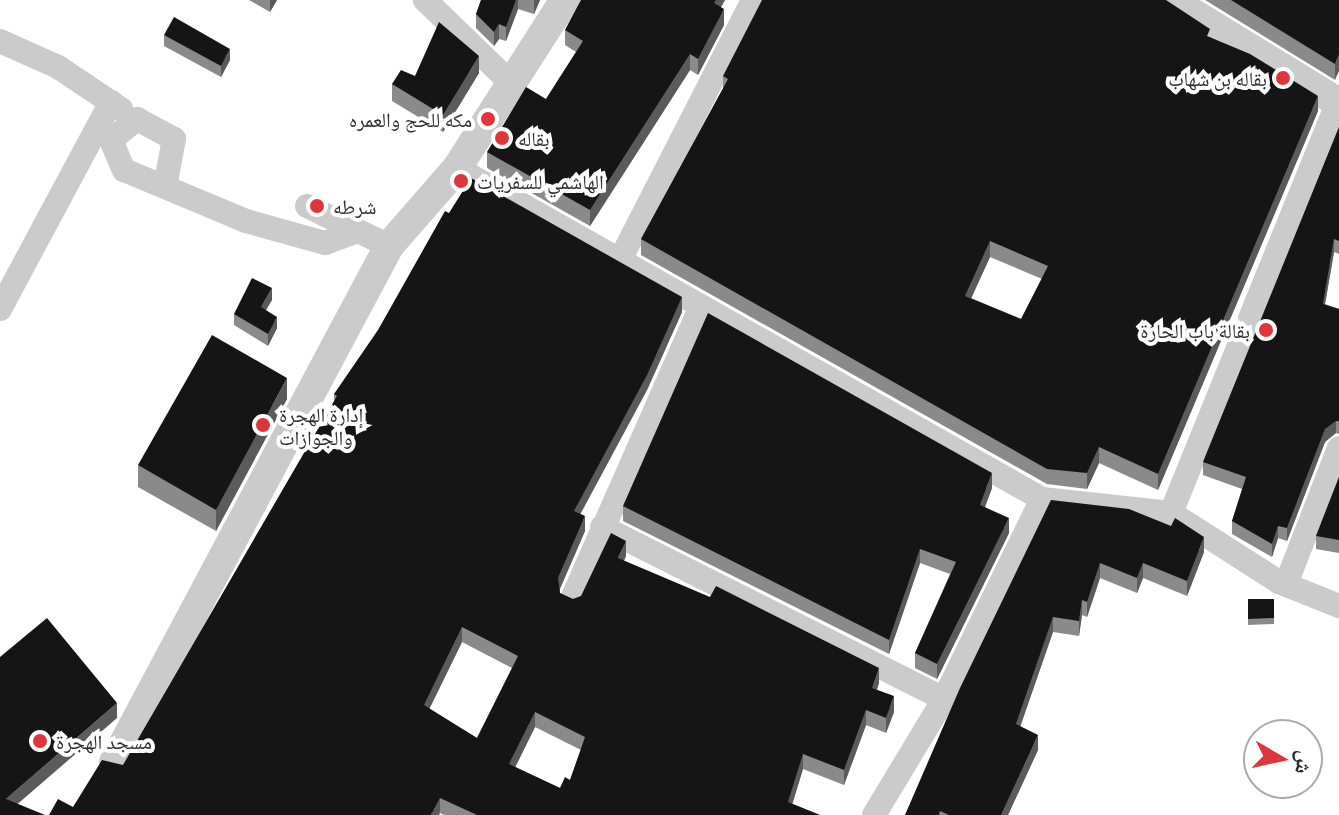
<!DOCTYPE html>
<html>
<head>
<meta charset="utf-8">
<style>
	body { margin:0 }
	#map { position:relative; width:1339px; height:815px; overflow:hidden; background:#fff; font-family:"Titillium Web","Noto Naskh Arabic",sans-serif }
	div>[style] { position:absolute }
	.minor>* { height:24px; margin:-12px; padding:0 12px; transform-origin:12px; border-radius:12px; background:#cbcbcb }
	.tertiary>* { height:30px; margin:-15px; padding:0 15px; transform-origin:15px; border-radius:15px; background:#cbcbcb }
	.wall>* { inset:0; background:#8a8a8a }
	.shaded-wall>* { inset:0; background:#5b5b5b }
	.building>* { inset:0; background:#151515 }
	.dots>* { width:22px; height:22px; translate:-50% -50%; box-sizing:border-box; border:4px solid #fff; border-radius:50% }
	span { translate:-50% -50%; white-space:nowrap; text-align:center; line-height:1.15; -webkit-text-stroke:8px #fff; paint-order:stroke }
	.poi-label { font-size:20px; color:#2e2e2e }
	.right { translate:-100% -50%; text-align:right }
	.left { translate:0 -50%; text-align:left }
	.north { position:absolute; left:1243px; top:719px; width:80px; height:80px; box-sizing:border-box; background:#fff; border:2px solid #ababab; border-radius:50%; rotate:99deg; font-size:22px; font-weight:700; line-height:32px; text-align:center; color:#2e2e2e }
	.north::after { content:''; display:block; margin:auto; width:28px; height:36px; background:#df353c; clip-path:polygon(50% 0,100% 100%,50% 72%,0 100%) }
</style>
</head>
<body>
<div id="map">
	<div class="minor">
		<div style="left:425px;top:0;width:122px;rotate:44deg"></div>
		<div style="left:0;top:41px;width:64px;rotate:24.1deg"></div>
		<div style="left:58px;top:67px;width:76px;rotate:33.7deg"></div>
		<div style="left:457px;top:168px;width:672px;rotate:29.5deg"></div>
		<div style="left:1042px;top:499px;width:130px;rotate:6.2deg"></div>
		<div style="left:1171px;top:513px;width:128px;rotate:32.6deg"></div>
		<div style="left:1279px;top:582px;width:65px;rotate:21.8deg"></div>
		<div style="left:165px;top:187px;width:49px;rotate:-79.4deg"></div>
		<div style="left:174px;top:139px;width:42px;rotate:-151.6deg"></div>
		<div style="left:137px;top:119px;width:33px;rotate:141deg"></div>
		<div style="left:111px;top:140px;width:33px;rotate:67deg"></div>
		<div style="left:124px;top:170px;width:132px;rotate:22.7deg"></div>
		<div style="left:246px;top:221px;width:82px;rotate:15.6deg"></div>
		<div style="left:325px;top:243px;width:35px;rotate:-20deg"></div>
		<div style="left:307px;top:206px;width:91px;rotate:26deg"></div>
		<div style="left:620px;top:260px;width:292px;rotate:-62.9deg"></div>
		<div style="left:0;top:309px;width:235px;rotate:-61.8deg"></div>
		<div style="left:1171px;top:513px;width:446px;rotate:-67.9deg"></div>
		<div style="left:602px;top:527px;width:383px;rotate:26.7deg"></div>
		<div style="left:1286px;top:584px;width:146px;rotate:-68.7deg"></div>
		<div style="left:572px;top:599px;width:320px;rotate:-66.2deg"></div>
		<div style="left:874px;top:815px;width:135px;rotate:-58.9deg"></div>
		<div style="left:944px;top:699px;width:223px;rotate:-63.9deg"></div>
	</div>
	<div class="tertiary">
		<div style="left:1171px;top:0;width:197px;rotate:31.5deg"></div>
		<div style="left:114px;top:762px;width:585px;rotate:-61.94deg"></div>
		<div style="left:389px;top:246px;width:103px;rotate:-48.9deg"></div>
		<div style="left:457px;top:168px;width:200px;rotate:-57.3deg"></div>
	</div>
	<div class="wall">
		<div style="clip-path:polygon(249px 0,277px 0,270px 12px)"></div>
		<div style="clip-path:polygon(481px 0,540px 0,534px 14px,518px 9px,506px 41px,499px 39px,494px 46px,476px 28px,476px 14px)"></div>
		<div style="clip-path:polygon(581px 0,725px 0,721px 7px,724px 25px,698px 75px,690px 70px,590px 226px,487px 168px,487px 152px,546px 99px,576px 52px,565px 45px,565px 30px)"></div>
		<div style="clip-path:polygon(1205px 0,1339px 0,1335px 80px)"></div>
		<div style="clip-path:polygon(164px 35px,230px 60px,221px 77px,164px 46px)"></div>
		<div style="clip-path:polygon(evenodd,1210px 37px,1318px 111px,1158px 490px,1099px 463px,1087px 489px,1047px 484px,641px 255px,641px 239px,723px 89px,723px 76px,1210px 37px,990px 257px,1042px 279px,1021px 319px,971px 298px,990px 257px)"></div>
		<div style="clip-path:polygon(479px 73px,443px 132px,392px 101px,392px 84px,415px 76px)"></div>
		<div style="clip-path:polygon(1339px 127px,1339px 254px,1334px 252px,1325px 304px,1339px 309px,1339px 434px,1336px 433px,1325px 442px,1287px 541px,1278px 538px,1272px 557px,1232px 534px,1232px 521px,1242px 489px,1203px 475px,1203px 462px)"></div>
		<div style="clip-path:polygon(272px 300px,266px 310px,277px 328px,268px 346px,234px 325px,234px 314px)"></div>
		<div style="clip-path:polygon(evenodd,682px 312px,647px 390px,580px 514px,585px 531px,560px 589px,560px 593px,573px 599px,581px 596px,626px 556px,624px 561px,879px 683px,877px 690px,894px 712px,886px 733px,866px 725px,844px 785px,803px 769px,792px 804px,820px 815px,444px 815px,440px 813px,49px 815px,73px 807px,123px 765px,334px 402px,334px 394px,682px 312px,462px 642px,512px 668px,477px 738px,429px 709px,462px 642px,682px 312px,535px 727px,581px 750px,570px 780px,560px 788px,515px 767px,535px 727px)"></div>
		<div style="clip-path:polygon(287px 399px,216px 531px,138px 487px,138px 465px)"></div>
		<div style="clip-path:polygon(1339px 477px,1339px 553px,1316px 549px,1316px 536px)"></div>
		<div style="clip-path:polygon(992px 488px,985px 507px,1009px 533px,937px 679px,915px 668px,915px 653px,950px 574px,920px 563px,889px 654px,623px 521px,623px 506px)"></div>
		<div style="clip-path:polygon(1051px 500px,1204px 552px,1187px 596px,1143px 578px,1137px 593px,1100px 578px,1087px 617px,1082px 615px,1079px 636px,1053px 632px,1020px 726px,1038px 750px,1008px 815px,905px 815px)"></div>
		<div style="clip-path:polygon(1248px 599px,1274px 599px,1274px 624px,1248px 625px)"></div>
	</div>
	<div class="shaded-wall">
		<div style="clip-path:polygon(270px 0,277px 0,270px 12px)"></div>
		<div style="clip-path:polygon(516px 0,518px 0,518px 9px,506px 41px,506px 27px)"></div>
		<div style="clip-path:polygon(534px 0,540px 0,534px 14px)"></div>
		<div style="clip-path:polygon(716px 0,725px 0,714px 19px,714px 3px)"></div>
		<div style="clip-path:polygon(724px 9px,724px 25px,698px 75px,698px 59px)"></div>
		<div style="clip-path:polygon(499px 24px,499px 39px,494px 46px,494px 32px)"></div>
		<div style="clip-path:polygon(230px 49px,230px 60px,221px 77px,221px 66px)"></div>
		<div style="clip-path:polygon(690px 54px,690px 70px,590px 226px,590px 210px)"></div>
		<div style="clip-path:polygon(1339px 55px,1339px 71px,1335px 80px,1335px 64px)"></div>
		<div style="clip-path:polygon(479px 56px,479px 73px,443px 132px,443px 115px)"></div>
		<div style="clip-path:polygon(1318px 96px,1318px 111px,1158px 490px,1158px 474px)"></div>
		<div style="clip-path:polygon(1334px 239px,1334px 252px,1323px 316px,1323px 304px)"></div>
		<div style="clip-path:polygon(990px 241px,990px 257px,965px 312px,965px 296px)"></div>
		<div style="clip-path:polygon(272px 288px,272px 300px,261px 318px,261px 307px)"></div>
		<div style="clip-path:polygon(682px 297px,682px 312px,647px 390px,574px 526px,574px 511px)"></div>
		<div style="clip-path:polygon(277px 317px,277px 328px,268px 346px,268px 334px)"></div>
		<div style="clip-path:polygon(287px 378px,287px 399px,216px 531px,216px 510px)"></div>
		<div style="clip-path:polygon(1336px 421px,1336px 433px,1325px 442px,1287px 541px,1287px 528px,1325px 429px)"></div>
		<div style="clip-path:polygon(1099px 447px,1099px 463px,1087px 489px,1087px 473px)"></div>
		<div style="clip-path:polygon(992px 473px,992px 488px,980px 520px,980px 505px)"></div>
		<div style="clip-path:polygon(585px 516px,585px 531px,558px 593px,558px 578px)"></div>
		<div style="clip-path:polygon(1009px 518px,1009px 533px,937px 679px,937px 664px)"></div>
		<div style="clip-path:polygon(1278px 526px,1278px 538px,1272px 557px,1272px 544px)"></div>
		<div style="clip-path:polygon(1204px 537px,1204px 552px,1187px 596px,1187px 581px)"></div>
		<div style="clip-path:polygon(626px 541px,626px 556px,618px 573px,618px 558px)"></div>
		<div style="clip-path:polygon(920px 549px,920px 563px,889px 654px,889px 640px)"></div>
		<div style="clip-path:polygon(1100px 563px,1100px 578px,1087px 617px,1087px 602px)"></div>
		<div style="clip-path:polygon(1143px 563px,1143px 578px,1137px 593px,1137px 578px)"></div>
		<div style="clip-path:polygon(1082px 600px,1082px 615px,1079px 636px,1079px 621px)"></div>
		<div style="clip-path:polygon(1053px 617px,1053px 632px,1016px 739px,1016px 724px)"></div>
		<div style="clip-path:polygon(462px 627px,462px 642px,424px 720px,424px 705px)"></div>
		<div style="clip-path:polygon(879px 668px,879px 683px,872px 703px,872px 688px)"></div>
		<div style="clip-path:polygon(894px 696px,894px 712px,886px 733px,886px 718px)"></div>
		<div style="clip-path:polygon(117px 703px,117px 718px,6px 814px,6px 799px)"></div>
		<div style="clip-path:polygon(866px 710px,866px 725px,844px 785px,844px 770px)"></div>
		<div style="clip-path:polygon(535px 712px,535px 727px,509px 780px,509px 764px)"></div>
		<div style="clip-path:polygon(1038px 735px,1038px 750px,1008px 815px,1001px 815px)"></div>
		<div style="clip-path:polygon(803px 754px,803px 769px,789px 815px,788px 802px)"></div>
		<div style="clip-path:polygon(440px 798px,440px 813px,439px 815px,431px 815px)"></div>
	</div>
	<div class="building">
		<div style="clip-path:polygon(481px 0,516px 0,506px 27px,499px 24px,494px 32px,476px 14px)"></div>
		<div style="clip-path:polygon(581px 0,716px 0,714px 3px,724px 9px,698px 59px,690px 54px,590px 210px,487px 152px,526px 87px,546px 99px,583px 41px,565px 30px)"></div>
		<div style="clip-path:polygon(evenodd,762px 0,1166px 0,1210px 29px,1207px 36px,1250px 54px,1318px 96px,1158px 474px,1099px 447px,1087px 473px,1047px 469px,641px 239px,728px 79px,723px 76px,762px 0,990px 241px,1048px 266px,1021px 319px,965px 296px,990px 241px)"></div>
		<div style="clip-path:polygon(1231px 0,1339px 0,1339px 55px,1335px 64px)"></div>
		<div style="clip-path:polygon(174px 17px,230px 49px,221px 66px,164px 35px)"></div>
		<div style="clip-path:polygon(439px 22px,479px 56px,443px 115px,392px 84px,401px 70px,415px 76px)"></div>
		<div style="clip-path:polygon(1339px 127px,1339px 241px,1334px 239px,1323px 304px,1339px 309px,1339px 421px,1336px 421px,1325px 429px,1287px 528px,1278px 526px,1272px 544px,1232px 521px,1246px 477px,1203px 462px)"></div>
		<div style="clip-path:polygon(evenodd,471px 178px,682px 297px,647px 375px,574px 511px,585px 516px,558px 578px,560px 593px,573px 599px,581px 596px,611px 533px,626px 541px,618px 558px,710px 597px,716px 586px,879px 668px,872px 688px,894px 696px,886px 718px,866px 710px,844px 770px,803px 754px,788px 802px,820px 815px,477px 815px,440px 798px,431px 815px,49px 815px,58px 799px,73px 807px,102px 760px,123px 765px,337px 396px,334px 394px,378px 330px,445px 211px,449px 213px,471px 178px,462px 627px,518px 656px,477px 738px,424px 705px,462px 627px,471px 178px,535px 712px,585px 737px,570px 780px,565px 777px,560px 788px,509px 764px,535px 712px)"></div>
		<div style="clip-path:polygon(252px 278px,272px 288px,261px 307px,277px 317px,268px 334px,234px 314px)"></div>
		<div style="clip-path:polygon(708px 313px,992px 473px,980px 505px,1009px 518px,937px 664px,915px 653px,956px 562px,920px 549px,889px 640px,623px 506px)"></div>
		<div style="clip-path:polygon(212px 335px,287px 378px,216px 510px,138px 465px)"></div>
		<div style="clip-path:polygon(1339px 477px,1339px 540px,1316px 536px)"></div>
		<div style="clip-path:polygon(1051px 500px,1129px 509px,1171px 526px,1175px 518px,1204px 537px,1187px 581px,1143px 563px,1137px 578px,1100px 563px,1087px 602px,1082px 600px,1079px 621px,1053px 617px,1016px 724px,1038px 735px,1001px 815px,949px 815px,940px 811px,939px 815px,905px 815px,960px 688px)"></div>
		<div style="clip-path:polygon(1248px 599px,1274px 599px,1274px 618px,1248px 619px)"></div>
		<div style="clip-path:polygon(47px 618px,117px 703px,6px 799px,45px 815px,0 815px,0 657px)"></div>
	</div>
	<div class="dots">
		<div style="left:1283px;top:78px;background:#df353c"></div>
		<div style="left:488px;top:119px;background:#df353c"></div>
		<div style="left:502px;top:138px;background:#df353c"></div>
		<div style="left:461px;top:181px;background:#df353c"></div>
		<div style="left:317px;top:206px;background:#df353c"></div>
		<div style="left:1266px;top:330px;background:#df353c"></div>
		<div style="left:263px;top:425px;background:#df353c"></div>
		<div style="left:40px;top:741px;background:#df353c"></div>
	</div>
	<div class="poi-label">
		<span class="right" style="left:1267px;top:78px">بقاله بن شهاب</span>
		<span class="right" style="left:472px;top:119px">مكه للحج والعمره</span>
		<span class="left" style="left:518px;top:138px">بقاله</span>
		<span class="left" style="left:477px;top:181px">الهاشمي للسفريات</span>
		<span class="left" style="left:333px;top:206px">شرطه</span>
		<span class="right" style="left:1250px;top:330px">بقالة باب الحارة</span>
		<span class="left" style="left:279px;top:426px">إدارة الهجرة<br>والجوازات</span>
		<span class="left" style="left:56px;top:741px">مسجد الهجرة</span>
	</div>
	<div class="north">ش</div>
</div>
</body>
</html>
